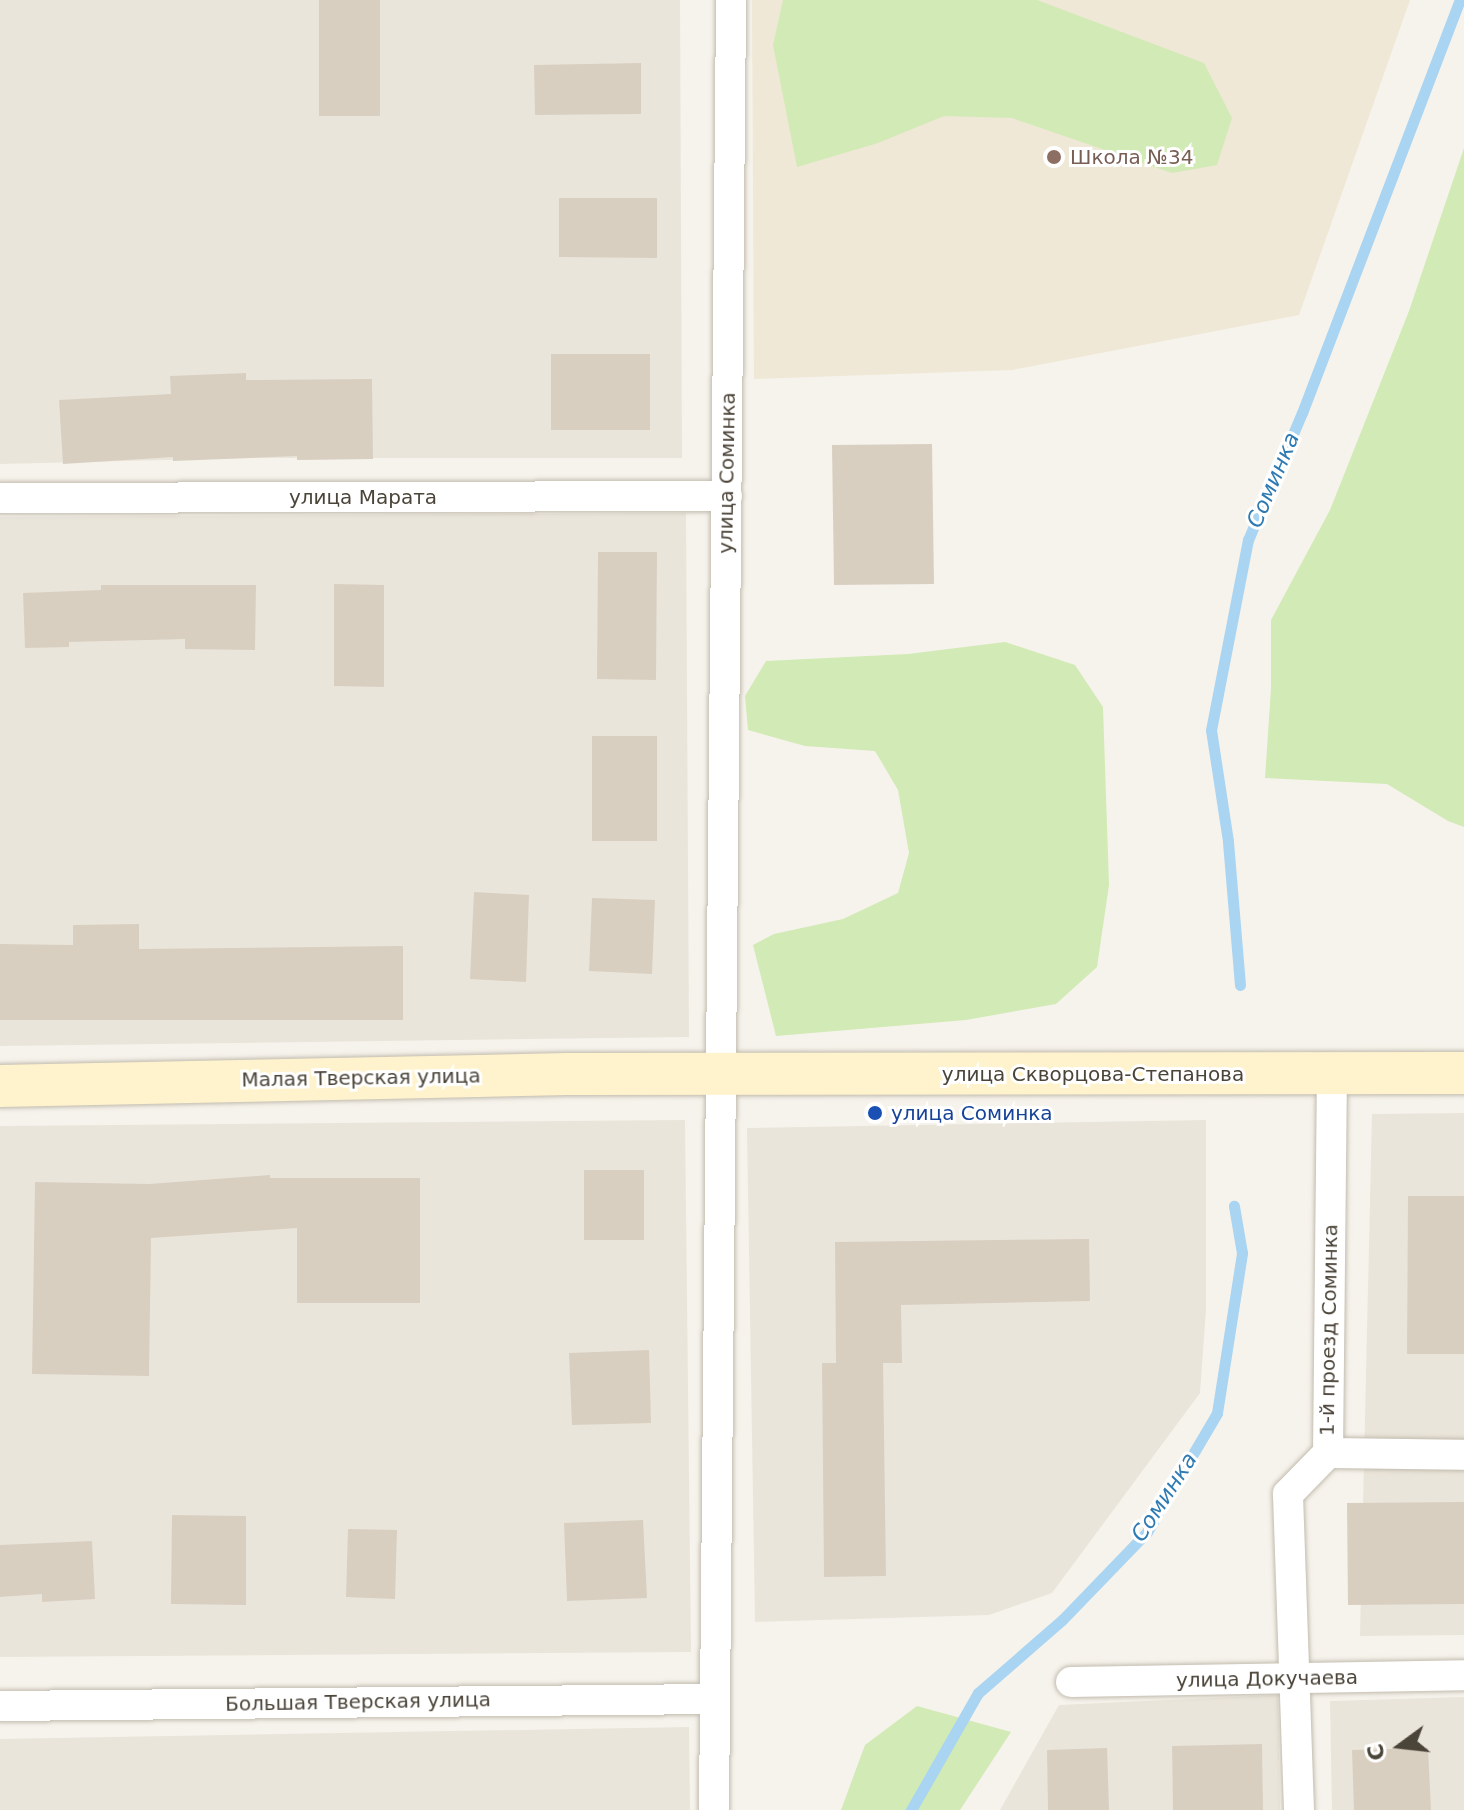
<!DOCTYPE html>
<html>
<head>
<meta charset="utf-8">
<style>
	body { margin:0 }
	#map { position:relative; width:1464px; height:1810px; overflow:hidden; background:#f6f3ec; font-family:"DejaVu Sans",sans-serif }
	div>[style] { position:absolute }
	.residential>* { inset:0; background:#eae5da }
	.education>* { inset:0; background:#efe8d6 }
	.green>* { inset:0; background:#d2eab5 }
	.stream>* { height:11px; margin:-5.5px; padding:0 5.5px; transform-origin:5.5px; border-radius:5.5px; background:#a9d4f2 }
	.building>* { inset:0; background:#d8cfc1 }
	.roads { filter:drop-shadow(0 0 2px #c2bbae) drop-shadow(0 0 2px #c2bbae) }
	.street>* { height:30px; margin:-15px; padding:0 15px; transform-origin:15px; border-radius:15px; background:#fff }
	.secondary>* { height:42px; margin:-21px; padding:0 21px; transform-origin:21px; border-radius:21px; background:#fff3cd }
	.dots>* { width:22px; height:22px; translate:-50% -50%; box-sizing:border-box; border:4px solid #fff; border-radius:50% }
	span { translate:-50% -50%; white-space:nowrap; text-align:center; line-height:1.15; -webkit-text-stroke:6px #fff; paint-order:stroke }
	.education-label { font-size:20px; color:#785e54 }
	.left { translate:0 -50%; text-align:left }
	.street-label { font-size:20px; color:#4b4439 }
	.transit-label { font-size:20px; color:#164399 }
	.water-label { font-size:22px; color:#2e7ab2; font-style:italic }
	.north { position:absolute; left:1360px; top:1706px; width:80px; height:80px; -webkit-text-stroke:6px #fff; paint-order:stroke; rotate:255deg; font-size:22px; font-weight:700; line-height:32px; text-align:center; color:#4b4439 }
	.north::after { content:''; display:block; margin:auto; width:28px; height:36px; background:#4b4439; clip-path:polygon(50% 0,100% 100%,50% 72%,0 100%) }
</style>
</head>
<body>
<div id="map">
	<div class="residential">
		<div style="clip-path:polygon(0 0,680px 0,682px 458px,249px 458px,0 464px)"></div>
		<div style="clip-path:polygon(686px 513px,689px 1037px,0 1046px,0 517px)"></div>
		<div style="clip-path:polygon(1464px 1113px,1464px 1635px,1360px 1636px,1372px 1114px)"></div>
		<div style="clip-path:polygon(685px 1120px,691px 1652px,0 1657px,0 1126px)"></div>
		<div style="clip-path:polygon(1206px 1120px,1206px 1310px,1200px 1393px,1052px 1593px,989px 1615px,755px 1622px,747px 1128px)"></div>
		<div style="clip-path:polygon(1278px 1695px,1280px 1810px,1000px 1810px,1059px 1705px)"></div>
		<div style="clip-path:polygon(1464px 1697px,1464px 1810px,1332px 1810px,1330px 1701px)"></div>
		<div style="clip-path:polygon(689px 1727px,690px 1810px,0 1810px,0 1739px)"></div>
	</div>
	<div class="education">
		<div style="clip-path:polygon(752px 0,1410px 0,1299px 315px,1012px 370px,754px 379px)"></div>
	</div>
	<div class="green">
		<div style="clip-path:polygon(783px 0,1037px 0,1204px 63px,1232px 118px,1217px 165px,1172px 173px,1012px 118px,944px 116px,878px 143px,797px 167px,773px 45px)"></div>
		<div style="clip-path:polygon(1464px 148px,1464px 827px,1448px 821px,1387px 784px,1265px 778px,1271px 689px,1271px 620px,1330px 510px,1409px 311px)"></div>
		<div style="clip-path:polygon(1005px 642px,1075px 665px,1103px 707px,1109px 885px,1097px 967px,1056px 1004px,966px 1020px,776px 1036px,753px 945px,774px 934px,843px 919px,898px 893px,909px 853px,898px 790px,875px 751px,805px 746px,748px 730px,745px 696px,766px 661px,908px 654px)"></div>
		<div style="clip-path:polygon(917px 1706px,1011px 1732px,960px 1810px,841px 1810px,865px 1745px)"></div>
	</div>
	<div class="stream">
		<div style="left:1240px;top:985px;width:144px;rotate:-94.8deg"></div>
		<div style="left:1228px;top:841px;width:112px;rotate:-98.7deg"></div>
		<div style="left:1211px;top:730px;width:194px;rotate:-79deg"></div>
		<div style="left:1248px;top:540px;width:138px;rotate:-67deg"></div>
		<div style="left:1302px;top:413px;width:442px;rotate:-69.1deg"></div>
		<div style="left:911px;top:1810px;width:135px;rotate:-60.2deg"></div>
		<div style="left:978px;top:1693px;width:111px;rotate:-41deg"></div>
		<div style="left:1062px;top:1620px;width:122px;rotate:-46deg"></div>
		<div style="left:1147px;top:1532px;width:138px;rotate:-59.5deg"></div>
		<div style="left:1217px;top:1413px;width:162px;rotate:-81.1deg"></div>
		<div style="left:1242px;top:1253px;width:48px;rotate:-99.7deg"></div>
	</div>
	<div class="building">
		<div style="clip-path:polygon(319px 0,380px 0,380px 116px,319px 116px)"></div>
		<div style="clip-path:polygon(641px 63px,641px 114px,535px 115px,534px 65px)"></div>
		<div style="clip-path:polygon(559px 198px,657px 198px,657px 258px,559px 257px)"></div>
		<div style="clip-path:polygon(551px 354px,650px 354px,650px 430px,551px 430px)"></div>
		<div style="clip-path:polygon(246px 373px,246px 380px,372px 379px,373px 459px,297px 460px,297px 456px,173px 461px,173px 457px,63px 464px,59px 400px,171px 394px,170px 376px)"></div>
		<div style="clip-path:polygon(932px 444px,934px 584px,834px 585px,832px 445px)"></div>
		<div style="clip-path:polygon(598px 552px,657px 552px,656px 680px,597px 679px)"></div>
		<div style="clip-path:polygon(334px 584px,384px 585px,384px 687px,334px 686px)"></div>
		<div style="clip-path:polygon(101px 585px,256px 585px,255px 650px,185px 649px,185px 639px,69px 642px,69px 647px,25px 648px,23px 593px,101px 590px)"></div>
		<div style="clip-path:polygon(592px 736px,657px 736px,657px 841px,592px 841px)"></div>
		<div style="clip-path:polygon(474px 892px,529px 895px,526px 982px,470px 979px)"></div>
		<div style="clip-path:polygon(592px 898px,655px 900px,652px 974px,589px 971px)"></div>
		<div style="clip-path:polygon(139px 924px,139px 949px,403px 946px,403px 1020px,0 1020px,0 944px,73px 945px,73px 925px)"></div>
		<div style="clip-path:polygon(584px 1170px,644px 1170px,644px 1240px,584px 1240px)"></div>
		<div style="clip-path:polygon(270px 1175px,270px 1178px,420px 1178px,420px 1303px,297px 1303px,297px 1228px,151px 1238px,149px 1376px,32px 1374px,35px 1182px,149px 1184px)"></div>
		<div style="clip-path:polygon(1408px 1196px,1464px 1196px,1464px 1354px,1407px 1354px)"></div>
		<div style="clip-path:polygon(1089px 1239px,1090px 1301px,901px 1305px,902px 1363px,883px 1363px,886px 1576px,824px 1577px,822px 1363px,836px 1363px,835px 1242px)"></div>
		<div style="clip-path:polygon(649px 1350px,651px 1423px,572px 1425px,569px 1353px)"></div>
		<div style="clip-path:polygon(1464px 1502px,1464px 1604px,1348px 1605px,1347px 1503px)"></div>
		<div style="clip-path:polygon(172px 1515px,246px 1516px,246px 1605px,171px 1604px)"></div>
		<div style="clip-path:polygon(643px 1520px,647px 1598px,567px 1601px,564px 1523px)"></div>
		<div style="clip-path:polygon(348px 1529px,397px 1530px,395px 1599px,346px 1597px)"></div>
		<div style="clip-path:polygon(92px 1541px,95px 1599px,42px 1602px,42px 1594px,0 1597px,0 1545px)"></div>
		<div style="clip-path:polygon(1262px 1744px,1263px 1810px,1173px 1810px,1172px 1746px)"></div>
		<div style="clip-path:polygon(1107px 1748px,1109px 1810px,1048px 1810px,1047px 1750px)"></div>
		<div style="clip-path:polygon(1428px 1748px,1431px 1810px,1354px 1810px,1352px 1750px)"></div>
	</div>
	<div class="roads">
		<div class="street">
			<div style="left:0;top:498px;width:727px;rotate:-0.16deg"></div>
			<div style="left:1328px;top:1453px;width:136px;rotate:0.8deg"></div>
			<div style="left:1071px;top:1682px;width:393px;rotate:-1deg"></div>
			<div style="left:0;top:1706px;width:715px;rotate:-0.56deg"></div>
			<div style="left:714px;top:1810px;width:1810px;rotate:-89.46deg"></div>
			<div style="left:1299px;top:1810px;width:316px;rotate:-92deg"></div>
			<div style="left:1288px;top:1494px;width:57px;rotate:-45.7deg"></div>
			<div style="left:1328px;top:1453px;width:379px;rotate:-89.4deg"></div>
		</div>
		<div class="secondary">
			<div style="left:0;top:1086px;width:567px;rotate:-1.21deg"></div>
			<div style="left:567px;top:1074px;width:897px;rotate:-0.06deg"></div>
		</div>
	</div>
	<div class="dots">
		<div style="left:1054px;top:157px;background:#8d6e63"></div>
		<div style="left:875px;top:1113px;background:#1a4fb4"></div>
	</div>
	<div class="education-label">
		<span class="left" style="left:1070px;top:157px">Школа №34</span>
	</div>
	<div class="street-label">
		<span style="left:727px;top:473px;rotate:-89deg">улица Соминка</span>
		<span style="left:363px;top:497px">улица Марата</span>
		<span style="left:1093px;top:1074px">улица Скворцова-Степанова</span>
		<span style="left:361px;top:1078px;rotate:-1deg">Малая Тверская улица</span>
		<span style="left:1329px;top:1330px;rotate:-89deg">1-й проезд Соминка</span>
		<span style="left:1267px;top:1679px;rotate:-1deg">улица Докучаева</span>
		<span style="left:358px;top:1702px;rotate:-1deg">Большая Тверская улица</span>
	</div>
	<div class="transit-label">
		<span class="left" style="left:891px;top:1113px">улица Соминка</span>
	</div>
	<div class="water-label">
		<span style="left:1273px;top:480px;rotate:-67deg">Соминка</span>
		<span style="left:1164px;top:1497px;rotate:-57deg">Соминка</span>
	</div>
	<div class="north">С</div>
</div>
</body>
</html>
